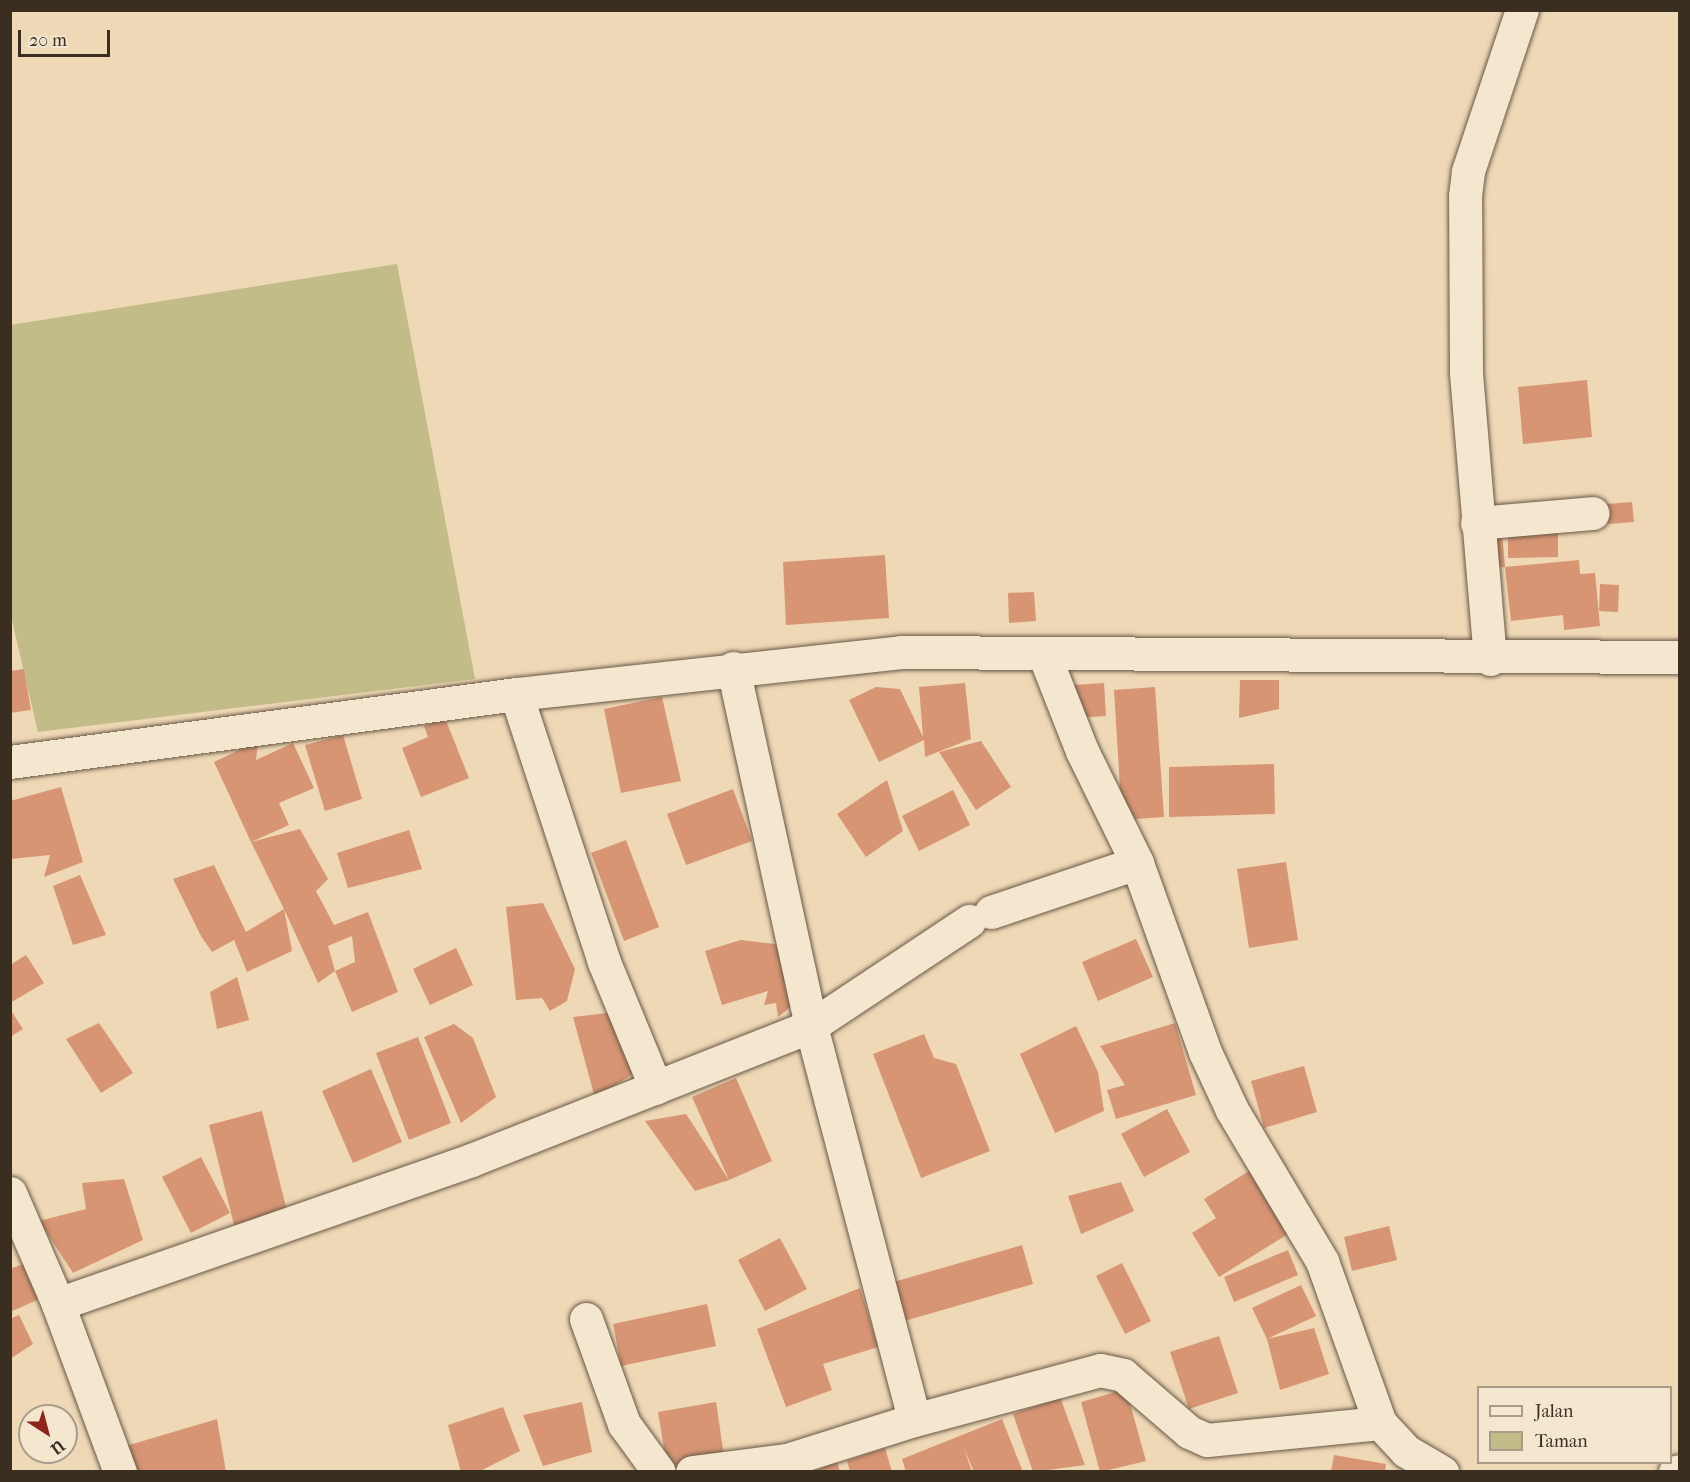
<!DOCTYPE html>
<html>
<head>
<meta charset="utf-8">
<style>
	body { margin:0 }
	#map { position:relative; width:1690px; height:1482px; overflow:hidden; background:#efd8b6; font-family:"IM FELL French Canon",serif }
	div>[style] { position:absolute }
	.green>* { inset:0; background:#c1bc88 }
	.building>* { inset:0; background:#d79574 }
	.roads { filter:drop-shadow(0 0 2px #675846) drop-shadow(0 0 2px #675846) }
	.minor>* { height:33px; margin:-16.5px; padding:0 16.5px; transform-origin:16.5px; border-radius:16.5px; background:#f5e6d0 }
	.tertiary>* { height:33px; margin:-16.5px; padding:0 16.5px; transform-origin:16.5px; border-radius:16.5px; background:#f5e6d0 }
	span { translate:-50% -50%; white-space:nowrap; text-align:center; line-height:1.15; -webkit-text-stroke:5px #f5e6d0; paint-order:stroke }
	.frame { position:absolute; inset:0; border:12px solid #3a2e21; pointer-events:none }
	.legend { position:absolute; left:1477px; top:1386px; width:195px; height:78px; box-sizing:border-box; background:#f5e6d0; border:2px solid #aa9c8a; margin:0; padding:8px 10px; list-style:none; font-size:18px; color:#3a2e21 }
	.legend li { display:flex; align-items:center; gap:12px; height:30px }
	.legend b { width:30px; border:2px solid #aa9c8a }
	.north { position:absolute; left:18px; top:1404px; width:60px; height:60px; box-sizing:border-box; background:#f5e6d0; border:2px solid #aa9c8a; border-radius:50%; rotate:144deg; font-size:16px; font-weight:700; line-height:24px; text-align:center; color:#3a2e21 }
	.north::after { content:''; display:block; margin:auto; width:21px; height:27px; background:#8f2418; clip-path:polygon(50% 0,100% 100%,50% 72%,0 100%) }
	.scale { position:absolute; left:18px; top:30px; width:92px; height:27px; box-sizing:border-box; border:3px solid #3a2e21; border-top:0; padding-left:8px; font-size:18px; line-height:21px; white-space:nowrap; color:#3a2e21; -webkit-text-stroke:4px #f5e6d0; paint-order:stroke }
</style>
</head>
<body>
<div id="map">
	<div class="green">
		<div style="clip-path:polygon(397px 264px,475px 679px,38px 732px,11px 616px,10px 325px)"></div>
	</div>
	<div class="building">
		<div style="clip-path:polygon(1587px 380px,1592px 437px,1523px 444px,1518px 387px)"></div>
		<div style="clip-path:polygon(1632px 502px,1634px 522px,1607px 524px,1606px 504px)"></div>
		<div style="clip-path:polygon(1502px 532px,1505px 567px,1579px 560px,1580px 574px,1595px 573px,1600px 626px,1564px 630px,1563px 615px,1511px 621px,1505px 567px,1485px 569px,1483px 533px)"></div>
		<div style="clip-path:polygon(1558px 532px,1558px 557px,1508px 558px,1508px 533px)"></div>
		<div style="clip-path:polygon(885px 555px,889px 618px,786px 625px,783px 562px)"></div>
		<div style="clip-path:polygon(1600px 584px,1619px 585px,1618px 612px,1599px 611px)"></div>
		<div style="clip-path:polygon(1034px 592px,1036px 621px,1009px 623px,1008px 593px)"></div>
		<div style="clip-path:polygon(24px 669px,31px 710px,10px 713px,10px 671px)"></div>
		<div style="clip-path:polygon(1240px 680px,1279px 680px,1279px 709px,1239px 718px)"></div>
		<div style="clip-path:polygon(965px 683px,971px 739px,925px 757px,924px 740px,879px 762px,849px 700px,876px 687px,900px 689px,923px 737px,919px 687px)"></div>
		<div style="clip-path:polygon(1104px 683px,1106px 716px,1076px 718px,1074px 685px)"></div>
		<div style="clip-path:polygon(1155px 687px,1164px 817px,1122px 820px,1114px 690px)"></div>
		<div style="clip-path:polygon(662px 697px,681px 781px,621px 793px,604px 709px)"></div>
		<div style="clip-path:polygon(445px 718px,469px 778px,421px 797px,402px 748px,428px 737px,424px 726px)"></div>
		<div style="clip-path:polygon(343px 735px,362px 799px,325px 811px,305px 745px)"></div>
		<div style="clip-path:polygon(258px 741px,256px 760px,293px 743px,314px 788px,279px 803px,289px 825px,251px 842px,300px 829px,328px 879px,316px 891px,334px 925px,368px 912px,398px 992px,352px 1012px,335px 971px,355px 962px,352px 936px,328px 946px,335px 971px,318px 983px,284px 909px,292px 951px,247px 972px,234px 940px,212px 952px,201px 936px,173px 879px,214px 865px,246px 932px,284px 909px,251px 842px,214px 762px)"></div>
		<div style="clip-path:polygon(981px 741px,1011px 787px,976px 810px,939px 752px)"></div>
		<div style="clip-path:polygon(1274px 764px,1275px 814px,1169px 817px,1169px 767px)"></div>
		<div style="clip-path:polygon(887px 780px,903px 831px,866px 857px,837px 814px)"></div>
		<div style="clip-path:polygon(61px 787px,83px 862px,44px 877px,50px 855px,11px 859px,10px 801px)"></div>
		<div style="clip-path:polygon(733px 789px,752px 841px,686px 865px,667px 814px)"></div>
		<div style="clip-path:polygon(953px 790px,970px 825px,919px 851px,902px 816px)"></div>
		<div style="clip-path:polygon(409px 830px,422px 869px,348px 888px,337px 853px)"></div>
		<div style="clip-path:polygon(626px 840px,659px 927px,624px 941px,591px 853px)"></div>
		<div style="clip-path:polygon(1286px 862px,1298px 940px,1249px 948px,1237px 869px)"></div>
		<div style="clip-path:polygon(80px 875px,106px 935px,73px 945px,53px 886px)"></div>
		<div style="clip-path:polygon(543px 903px,575px 969px,567px 1001px,550px 1011px,542px 998px,516px 1000px,506px 907px)"></div>
		<div style="clip-path:polygon(1136px 939px,1153px 977px,1098px 1001px,1082px 962px)"></div>
		<div style="clip-path:polygon(741px 940px,776px 944px,792px 1006px,778px 1017px,776px 1003px,764px 1005px,768px 991px,722px 1005px,705px 951px)"></div>
		<div style="clip-path:polygon(456px 948px,473px 985px,430px 1005px,413px 969px)"></div>
		<div style="clip-path:polygon(26px 955px,44px 983px,10px 1003px,10px 965px)"></div>
		<div style="clip-path:polygon(237px 977px,249px 1020px,217px 1029px,210px 992px)"></div>
		<div style="clip-path:polygon(10px 1009px,23px 1029px,10px 1037px)"></div>
		<div style="clip-path:polygon(616px 1012px,636px 1072px,595px 1098px,573px 1017px)"></div>
		<div style="clip-path:polygon(99px 1023px,133px 1073px,101px 1093px,66px 1039px)"></div>
		<div style="clip-path:polygon(1175px 1023px,1196px 1095px,1116px 1119px,1107px 1090px,1125px 1085px,1100px 1046px)"></div>
		<div style="clip-path:polygon(454px 1024px,473px 1038px,496px 1097px,461px 1123px,424px 1037px)"></div>
		<div style="clip-path:polygon(1076px 1026px,1098px 1072px,1104px 1111px,1055px 1133px,1020px 1054px)"></div>
		<div style="clip-path:polygon(924px 1034px,934px 1058px,956px 1064px,990px 1151px,921px 1178px,873px 1054px)"></div>
		<div style="clip-path:polygon(418px 1037px,451px 1123px,409px 1140px,376px 1053px)"></div>
		<div style="clip-path:polygon(1304px 1066px,1317px 1112px,1264px 1128px,1251px 1081px)"></div>
		<div style="clip-path:polygon(371px 1069px,402px 1142px,353px 1163px,322px 1091px)"></div>
		<div style="clip-path:polygon(736px 1078px,772px 1161px,729px 1180px,695px 1191px,645px 1121px,686px 1114px,729px 1180px,692px 1097px)"></div>
		<div style="clip-path:polygon(1167px 1109px,1190px 1152px,1144px 1177px,1121px 1134px)"></div>
		<div style="clip-path:polygon(262px 1111px,287px 1211px,234px 1225px,209px 1125px)"></div>
		<div style="clip-path:polygon(201px 1157px,230px 1213px,191px 1233px,162px 1177px)"></div>
		<div style="clip-path:polygon(1257px 1166px,1296px 1229px,1219px 1277px,1192px 1233px,1216px 1218px,1204px 1199px)"></div>
		<div style="clip-path:polygon(124px 1179px,143px 1240px,73px 1273px,39px 1221px,86px 1209px,82px 1183px)"></div>
		<div style="clip-path:polygon(1121px 1182px,1134px 1211px,1081px 1234px,1068px 1196px)"></div>
		<div style="clip-path:polygon(1389px 1226px,1397px 1260px,1352px 1271px,1344px 1237px)"></div>
		<div style="clip-path:polygon(780px 1238px,807px 1289px,765px 1311px,738px 1260px)"></div>
		<div style="clip-path:polygon(1022px 1245px,1033px 1284px,901px 1322px,890px 1283px)"></div>
		<div style="clip-path:polygon(1288px 1250px,1298px 1275px,1234px 1302px,1224px 1277px)"></div>
		<div style="clip-path:polygon(26px 1263px,44px 1297px,10px 1312px,10px 1269px)"></div>
		<div style="clip-path:polygon(1122px 1263px,1151px 1321px,1125px 1334px,1096px 1276px)"></div>
		<div style="clip-path:polygon(1301px 1285px,1316px 1316px,1267px 1339px,1252px 1308px)"></div>
		<div style="clip-path:polygon(860px 1288px,878px 1347px,823px 1364px,832px 1390px,786px 1407px,757px 1329px)"></div>
		<div style="clip-path:polygon(707px 1304px,716px 1346px,621px 1366px,613px 1324px)"></div>
		<div style="clip-path:polygon(19px 1315px,33px 1344px,10px 1359px,10px 1319px)"></div>
		<div style="clip-path:polygon(1314px 1328px,1329px 1374px,1280px 1390px,1267px 1339px)"></div>
		<div style="clip-path:polygon(1219px 1336px,1238px 1393px,1189px 1409px,1170px 1352px)"></div>
		<div style="clip-path:polygon(1126px 1389px,1146px 1461px,1100px 1472px,1081px 1402px)"></div>
		<div style="clip-path:polygon(1060px 1397px,1085px 1465px,1033px 1472px,1013px 1414px)"></div>
		<div style="clip-path:polygon(582px 1402px,592px 1452px,543px 1466px,523px 1415px)"></div>
		<div style="clip-path:polygon(716px 1402px,724px 1456px,667px 1466px,658px 1412px)"></div>
		<div style="clip-path:polygon(503px 1407px,520px 1451px,478px 1472px,461px 1472px,448px 1425px)"></div>
		<div style="clip-path:polygon(217px 1419px,226px 1472px,134px 1472px,126px 1446px)"></div>
		<div style="clip-path:polygon(1002px 1419px,1023px 1472px,974px 1472px,964px 1448px,972px 1472px,906px 1472px,902px 1459px)"></div>
		<div style="clip-path:polygon(885px 1448px,892px 1472px,850px 1472px,847px 1461px)"></div>
		<div style="clip-path:polygon(1334px 1455px,1386px 1464px,1385px 1472px,1331px 1472px)"></div>
		<div style="clip-path:polygon(837px 1461px,840px 1472px,813px 1472px)"></div>
	</div>
	<div class="roads">
		<div class="minor">
			<div style="left:1477px;top:523px;width:116px;rotate:-4.9deg"></div>
			<div style="left:1045px;top:657px;width:101px;rotate:68.5deg"></div>
			<div style="left:1082px;top:751px;width:125px;rotate:63.8deg"></div>
			<div style="left:1137px;top:863px;width:201px;rotate:70.2deg"></div>
			<div style="left:1205px;top:1052px;width:64px;rotate:65deg"></div>
			<div style="left:1232px;top:1110px;width:176px;rotate:59.2deg"></div>
			<div style="left:1322px;top:1261px;width:172px;rotate:70.3deg"></div>
			<div style="left:1380px;top:1423px;width:38px;rotate:47deg"></div>
			<div style="left:1406px;top:1451px;width:42px;rotate:30.3deg"></div>
			<div style="left:733px;top:668px;width:366px;rotate:77.7deg"></div>
			<div style="left:811px;top:1026px;width:407px;rotate:75.3deg"></div>
			<div style="left:914px;top:1420px;width:193px;rotate:-15deg"></div>
			<div style="left:1100px;top:1370px;width:24px;rotate:12deg"></div>
			<div style="left:1123px;top:1375px;width:87px;rotate:40.8deg"></div>
			<div style="left:1189px;top:1432px;width:20px;rotate:24deg"></div>
			<div style="left:1207px;top:1440px;width:174px;rotate:-5.6deg"></div>
			<div style="left:516px;top:694px;width:282px;rotate:71.8deg"></div>
			<div style="left:604px;top:962px;width:136px;rotate:67.6deg"></div>
			<div style="left:991px;top:912px;width:154px;rotate:-18.6deg"></div>
			<div style="left:10px;top:1193px;width:121px;rotate:66.6deg"></div>
			<div style="left:586px;top:1319px;width:112px;rotate:70.1deg"></div>
			<div style="left:624px;top:1424px;width:59px;rotate:53.9deg"></div>
			<div style="left:120px;top:1472px;width:179px;rotate:-110.3deg"></div>
			<div style="left:58px;top:1304px;width:437px;rotate:-19.2deg"></div>
			<div style="left:471px;top:1160px;width:365px;rotate:-21.5deg"></div>
			<div style="left:811px;top:1026px;width:190px;rotate:-33.6deg"></div>
			<div style="left:692px;top:1472px;width:96px;rotate:-7.2deg"></div>
			<div style="left:787px;top:1460px;width:133px;rotate:-17.5deg"></div>
			<div style="left:1675px;top:1472px;width:5px;rotate:-11deg"></div>
		</div>
		<div class="tertiary">
			<div style="left:1490px;top:659px;width:289px;rotate:-94.8deg"></div>
			<div style="left:1466px;top:371px;width:175px;rotate:-90.3deg"></div>
			<div style="left:1465px;top:196px;width:25px;rotate:-83deg"></div>
			<div style="left:1468px;top:171px;width:170px;rotate:-71.5deg"></div>
			<div style="left:10px;top:762px;width:511px;rotate:-7.65deg"></div>
			<div style="left:516px;top:694px;width:387px;rotate:-6.2deg"></div>
			<div style="left:901px;top:652px;width:779px;rotate:0.37deg"></div>
		</div>
	</div>
	<div class="frame"></div>
	<ul class="legend">
	<li><b style="height:8px;background:#f5e6d0"></b>Jalan</li>
	<li><b style="height:16px;background:#c1bc88"></b>Taman</li>
	</ul>
	<div class="north">U</div>
	<div class="scale">20 m</div>
</div>
</body>
</html>
